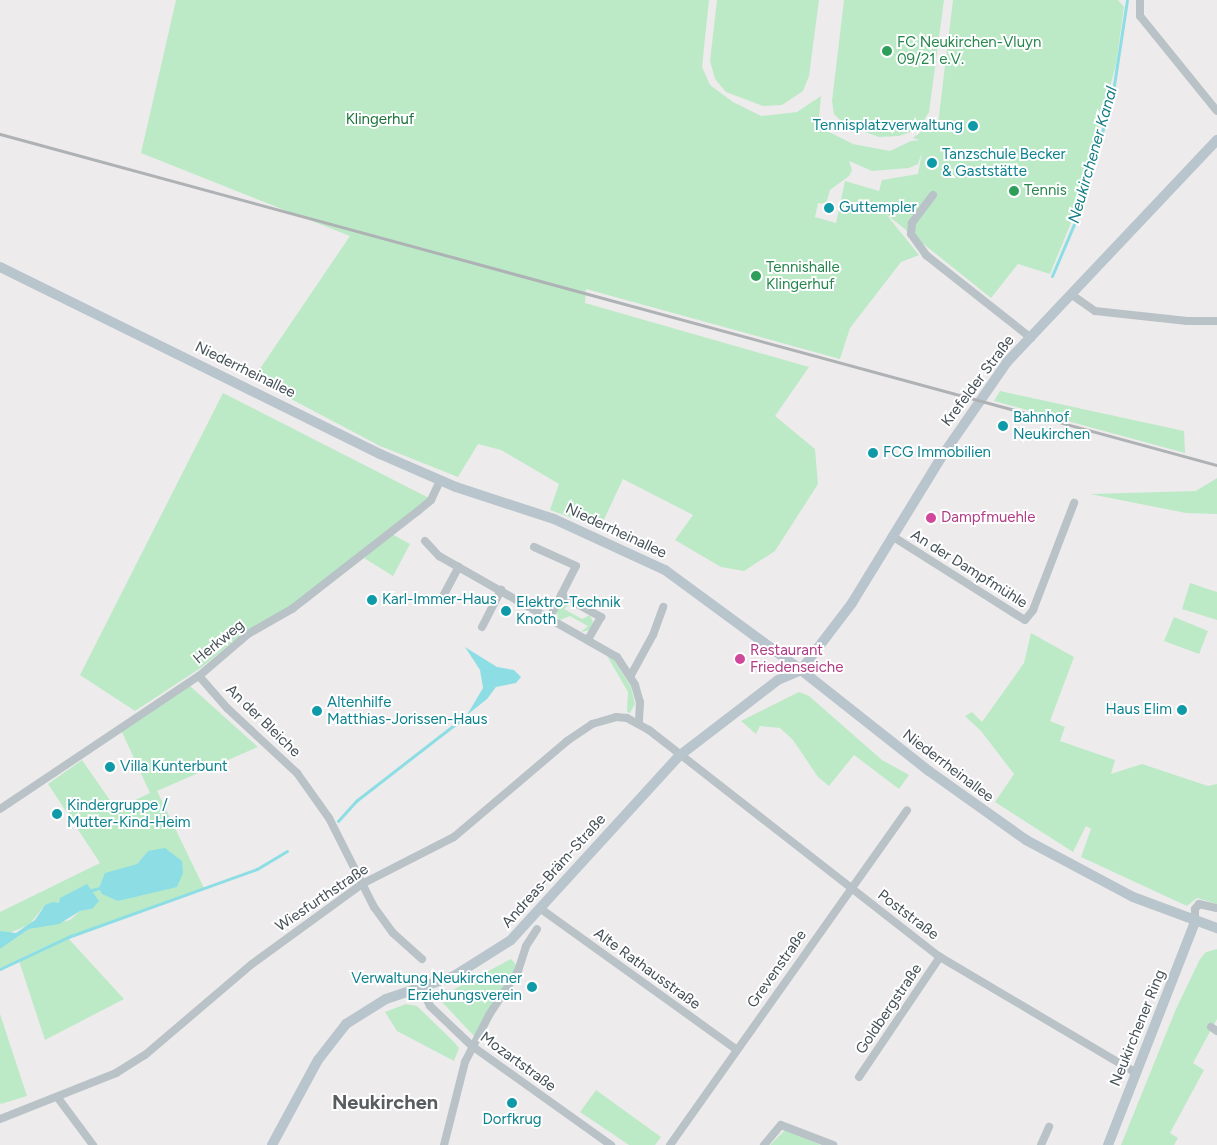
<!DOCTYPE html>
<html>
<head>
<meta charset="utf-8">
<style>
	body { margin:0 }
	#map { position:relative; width:1217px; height:1145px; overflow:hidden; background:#eeebec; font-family:Figtree,sans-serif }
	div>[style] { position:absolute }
	.green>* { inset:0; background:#bceac7 }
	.water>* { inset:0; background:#8cdee4 }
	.stream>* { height:3px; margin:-1.5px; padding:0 1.5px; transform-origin:1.5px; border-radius:1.5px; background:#8cdee4 }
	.street>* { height:8px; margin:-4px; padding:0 4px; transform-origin:4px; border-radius:4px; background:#b8c2c7 }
	.secondary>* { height:10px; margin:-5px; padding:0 5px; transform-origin:5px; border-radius:5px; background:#b8c5cc }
	.rail>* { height:3px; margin:-1.5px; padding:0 1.5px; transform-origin:1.5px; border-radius:1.5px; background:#aeb2b5 }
	.dots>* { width:14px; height:14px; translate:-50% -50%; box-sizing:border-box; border:2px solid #fff; border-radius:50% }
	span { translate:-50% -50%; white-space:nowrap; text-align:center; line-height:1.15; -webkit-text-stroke:4px #fff; paint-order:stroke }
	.leisure-label { font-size:15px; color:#27864d }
	.left { translate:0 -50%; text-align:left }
	.park-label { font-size:15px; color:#1d723b }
	.culture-label { font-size:15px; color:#0d838f }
	.right { translate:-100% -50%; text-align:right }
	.street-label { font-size:15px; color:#455157 }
	.hotel-label { font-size:15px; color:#b23c85 }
	.water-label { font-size:16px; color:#157e85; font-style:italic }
	.district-label { font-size:20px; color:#595d60; font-weight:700 }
</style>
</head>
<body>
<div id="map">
	<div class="green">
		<div style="clip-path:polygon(evenodd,176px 0,709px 0,702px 67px,710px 85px,733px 102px,761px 116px,797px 112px,821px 96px,819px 117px,829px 132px,853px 144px,890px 151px,911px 141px,920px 140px,913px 138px,927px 127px,937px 132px,953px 0,1118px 0,1124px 7px,1116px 64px,1082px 196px,1050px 274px,1018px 264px,991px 298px,886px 214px,919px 255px,901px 262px,850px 328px,840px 359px,586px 289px,585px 303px,809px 367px,775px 416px,815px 449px,818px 484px,775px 551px,744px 571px,721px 567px,675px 540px,693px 515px,623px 479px,600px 528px,550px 510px,559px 484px,501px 450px,478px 444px,458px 477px,380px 446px,253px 379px,350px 236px,141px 153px,176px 0,922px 152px,918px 174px,882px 180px,879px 191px,845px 181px,836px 223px,815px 217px,818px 203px,826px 204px,830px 190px,849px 176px,852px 170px,849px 161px,872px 171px,909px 168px,918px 164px,922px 152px)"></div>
		<div style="clip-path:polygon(717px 0,819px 0,809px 76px,803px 91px,782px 105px,763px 106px,726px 92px,715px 79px,710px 61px)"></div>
		<div style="clip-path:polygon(844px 0,944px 0,929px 112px,919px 129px,899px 136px,879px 137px,845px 125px,834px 114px,832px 101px)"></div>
		<div style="clip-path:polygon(1000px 391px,1184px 431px,1185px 453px,994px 401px)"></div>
		<div style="clip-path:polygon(223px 393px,429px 498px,291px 606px,246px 631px,202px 667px,135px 711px,80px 675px)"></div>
		<div style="clip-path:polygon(1217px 478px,1217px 514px,1186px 513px,1090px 494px,1196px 491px)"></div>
		<div style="clip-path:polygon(392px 534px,410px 544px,393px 576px,364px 558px)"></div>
		<div style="clip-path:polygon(1190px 583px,1217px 592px,1217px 620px,1182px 609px)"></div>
		<div style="clip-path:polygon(562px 603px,570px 604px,564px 609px,582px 619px,590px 615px,593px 622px,590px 630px,581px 632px,588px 626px,570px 616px,560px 620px,558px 618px,556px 610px)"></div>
		<div style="clip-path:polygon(1174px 617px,1208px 631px,1199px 654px,1164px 641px)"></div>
		<div style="clip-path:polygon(1031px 633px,1074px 657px,1050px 721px,1065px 727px,1060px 741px,1115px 760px,1111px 774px,1142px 764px,1208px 786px,1217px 784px,1217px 904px,1197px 898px,1187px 906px,1081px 857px,1091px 829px,1086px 826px,1073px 852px,995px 802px,1014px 774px,981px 731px,965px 716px,972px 712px,982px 722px,1024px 663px)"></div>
		<div style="clip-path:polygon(606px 654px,614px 660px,631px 687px,635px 704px,630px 713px,627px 712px,628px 692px)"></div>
		<div style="clip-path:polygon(evenodd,190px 686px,258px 747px,157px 791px,204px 888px,67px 937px,124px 999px,45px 1040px,19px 961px,49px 945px,0 968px,0 949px,29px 929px,70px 920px,80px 911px,92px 909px,72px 892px,59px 904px,45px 905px,29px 925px,9px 933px,0 931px,0 912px,100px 863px,48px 784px,82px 760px,116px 809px,150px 793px,121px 730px,190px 686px,148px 851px,138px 895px,118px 901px,137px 864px,148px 851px)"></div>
		<div style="clip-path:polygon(799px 692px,809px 696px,882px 760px,909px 775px,899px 789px,854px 755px,829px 786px,818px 777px,793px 740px,780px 728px,760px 726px,756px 734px,741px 721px)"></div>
		<div style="clip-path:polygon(1217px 949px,1217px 1019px,1193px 1063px,1204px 1070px,1170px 1133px,1178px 1138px,1174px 1145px,1121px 1145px,1176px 1009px,1200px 959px,1206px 952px)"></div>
		<div style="clip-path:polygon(511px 959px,517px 966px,515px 971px,475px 1037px,441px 1001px,449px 992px)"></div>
		<div style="clip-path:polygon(406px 1004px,417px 1006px,454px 1042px,459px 1048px,454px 1061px,397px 1031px,385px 1012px)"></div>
		<div style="clip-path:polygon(0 1014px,27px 1096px,1px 1104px,0 1102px)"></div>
		<div style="clip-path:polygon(596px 1090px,661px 1137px,655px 1145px,629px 1145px,580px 1112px)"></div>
		<div style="clip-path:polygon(784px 1131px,789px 1131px,821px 1145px,770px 1145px)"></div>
	</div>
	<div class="water">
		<div style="clip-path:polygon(465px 647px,497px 667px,514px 670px,521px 677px,516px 683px,496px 687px,487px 699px,467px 715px,483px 688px,480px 670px)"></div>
		<div style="clip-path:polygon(165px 848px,182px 861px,183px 873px,177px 887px,118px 901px,102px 894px,99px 888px,105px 873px,137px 864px,148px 851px)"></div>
		<div style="clip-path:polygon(87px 884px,99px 901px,92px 909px,80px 911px,59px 924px,29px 929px,0 949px,0 931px,16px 933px,35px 920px,45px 905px,53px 902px,59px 903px,60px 898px)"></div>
	</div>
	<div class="stream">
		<div style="left:1052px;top:276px;width:64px;rotate:-67deg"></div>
		<div style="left:1077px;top:217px;width:124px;rotate:-73.6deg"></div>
		<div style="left:1112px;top:98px;width:99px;rotate:-81.3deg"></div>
		<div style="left:338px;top:821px;width:27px;rotate:-48deg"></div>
		<div style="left:356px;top:801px;width:140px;rotate:-37.8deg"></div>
		<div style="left:92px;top:890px;width:7px;rotate:-16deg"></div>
		<div style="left:0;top:969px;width:75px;rotate:-25.2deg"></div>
		<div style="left:68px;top:937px;width:201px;rotate:-19.8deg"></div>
		<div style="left:257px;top:869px;width:35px;rotate:-31deg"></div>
	</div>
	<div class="street">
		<div style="left:1140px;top:0;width:16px;rotate:90deg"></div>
		<div style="left:1140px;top:16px;width:122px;rotate:51deg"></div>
		<div style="left:933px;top:195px;width:35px;rotate:127deg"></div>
		<div style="left:912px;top:223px;width:11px;rotate:95deg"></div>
		<div style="left:911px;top:234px;width:26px;rotate:54deg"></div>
		<div style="left:926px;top:255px;width:134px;rotate:38.3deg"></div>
		<div style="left:1072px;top:295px;width:28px;rotate:35deg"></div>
		<div style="left:1095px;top:311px;width:93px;rotate:6.2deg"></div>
		<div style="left:1187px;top:321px;width:30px"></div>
		<div style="left:892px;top:536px;width:157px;rotate:32.3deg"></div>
		<div style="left:1025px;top:620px;width:13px;rotate:-51deg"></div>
		<div style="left:1033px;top:610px;width:115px;rotate:-69deg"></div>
		<div style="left:425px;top:541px;width:21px;rotate:47deg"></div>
		<div style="left:439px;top:556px;width:205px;rotate:29.6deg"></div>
		<div style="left:617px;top:657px;width:33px;rotate:57deg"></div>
		<div style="left:635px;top:685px;width:18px;rotate:74deg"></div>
		<div style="left:640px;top:702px;width:21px;rotate:93deg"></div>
		<div style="left:534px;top:547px;width:46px;rotate:24.3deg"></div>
		<div style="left:576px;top:566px;width:57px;rotate:117deg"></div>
		<div style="left:561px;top:595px;width:46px;rotate:28.8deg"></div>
		<div style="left:601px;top:617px;width:24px;rotate:120deg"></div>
		<div style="left:440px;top:602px;width:40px;rotate:-62deg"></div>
		<div style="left:482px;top:627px;width:42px;rotate:-62.8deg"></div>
		<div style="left:631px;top:675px;width:46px;rotate:-61.2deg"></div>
		<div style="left:653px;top:635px;width:30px;rotate:-70deg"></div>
		<div style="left:199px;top:676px;width:43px;rotate:48.8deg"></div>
		<div style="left:227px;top:708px;width:96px;rotate:42.9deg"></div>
		<div style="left:297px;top:773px;width:55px;rotate:54.6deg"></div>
		<div style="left:329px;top:818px;width:100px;rotate:63.2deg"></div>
		<div style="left:374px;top:907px;width:32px;rotate:54deg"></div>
		<div style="left:393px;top:933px;width:39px;rotate:42deg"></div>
		<div style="left:0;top:809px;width:239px;rotate:-33.8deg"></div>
		<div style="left:199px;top:676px;width:65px;rotate:-40.6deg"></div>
		<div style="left:248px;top:634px;width:51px;rotate:-29.6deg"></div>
		<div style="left:292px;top:609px;width:160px;rotate:-37.9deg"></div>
		<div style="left:418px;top:511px;width:17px;rotate:-40deg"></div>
		<div style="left:431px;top:500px;width:21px;rotate:-65deg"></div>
		<div style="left:541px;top:909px;width:241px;rotate:35.7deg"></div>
		<div style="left:1195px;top:922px;width:13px;rotate:-90deg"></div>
		<div style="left:1195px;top:909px;width:6px;rotate:-51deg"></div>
		<div style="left:1199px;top:904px;width:18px;rotate:13deg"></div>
		<div style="left:421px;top:988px;width:20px;rotate:63deg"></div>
		<div style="left:430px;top:1006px;width:58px;rotate:43.6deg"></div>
		<div style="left:472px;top:1046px;width:171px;rotate:35.5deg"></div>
		<div style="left:1211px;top:1027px;width:7px;rotate:34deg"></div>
		<div style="left:859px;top:1077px;width:145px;rotate:-56deg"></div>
		<div style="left:58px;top:1098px;width:59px;rotate:53.3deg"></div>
		<div style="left:0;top:1119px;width:125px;rotate:-21.6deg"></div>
		<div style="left:116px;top:1073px;width:34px;rotate:-32deg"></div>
		<div style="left:145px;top:1055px;width:140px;rotate:-40.4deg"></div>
		<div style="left:252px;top:964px;width:136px;rotate:-36deg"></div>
		<div style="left:362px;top:884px;width:103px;rotate:-27.1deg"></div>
		<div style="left:454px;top:837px;width:148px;rotate:-40.3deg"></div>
		<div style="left:567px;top:741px;width:30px;rotate:-34deg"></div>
		<div style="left:592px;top:724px;width:25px;rotate:-16deg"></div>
		<div style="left:616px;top:717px;width:11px;rotate:5deg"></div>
		<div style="left:627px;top:718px;width:25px;rotate:29deg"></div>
		<div style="left:649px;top:730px;width:369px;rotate:38deg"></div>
		<div style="left:940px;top:957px;width:228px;rotate:30.6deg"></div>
		<div style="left:444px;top:1145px;width:86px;rotate:-75.8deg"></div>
		<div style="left:465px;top:1062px;width:53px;rotate:-62.9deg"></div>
		<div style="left:489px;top:1015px;width:53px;rotate:-56.6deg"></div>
		<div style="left:518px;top:971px;width:26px;rotate:-72deg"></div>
		<div style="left:526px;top:946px;width:20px;rotate:-57deg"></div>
		<div style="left:670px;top:1145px;width:410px;rotate:-54.7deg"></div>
		<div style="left:764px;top:1145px;width:26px;rotate:-50deg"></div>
		<div style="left:781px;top:1125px;width:56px;rotate:21deg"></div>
		<div style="left:1041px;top:1145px;width:20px;rotate:-66deg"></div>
	</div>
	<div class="secondary">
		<div style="left:0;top:267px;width:424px;rotate:26.2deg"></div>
		<div style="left:380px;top:454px;width:83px;rotate:23.5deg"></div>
		<div style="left:456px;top:487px;width:103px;rotate:18.1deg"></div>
		<div style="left:554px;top:519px;width:122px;rotate:24.7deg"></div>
		<div style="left:665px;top:570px;width:169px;rotate:36.3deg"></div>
		<div style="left:801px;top:670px;width:163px;rotate:38.3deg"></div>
		<div style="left:929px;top:771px;width:119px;rotate:35.4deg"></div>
		<div style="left:1026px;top:840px;width:121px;rotate:28deg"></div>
		<div style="left:1133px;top:897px;width:90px;rotate:20.3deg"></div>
		<div style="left:272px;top:1145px;width:97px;rotate:-61.6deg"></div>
		<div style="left:318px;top:1060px;width:46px;rotate:-52.1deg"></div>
		<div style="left:346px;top:1024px;width:47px;rotate:-32deg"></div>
		<div style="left:386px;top:999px;width:72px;rotate:-18.7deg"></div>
		<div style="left:454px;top:976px;width:67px;rotate:-32.3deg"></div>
		<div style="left:511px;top:940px;width:249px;rotate:-47.6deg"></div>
		<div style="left:679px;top:756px;width:125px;rotate:-37.5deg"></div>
		<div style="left:778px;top:680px;width:25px;rotate:-23deg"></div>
		<div style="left:801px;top:670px;width:84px;rotate:-52.7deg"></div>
		<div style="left:852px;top:603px;width:172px;rotate:-58.5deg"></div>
		<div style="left:942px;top:456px;width:114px;rotate:-55.3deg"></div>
		<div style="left:1007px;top:362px;width:306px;rotate:-46.6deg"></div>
		<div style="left:1108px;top:1145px;width:239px;rotate:-68.7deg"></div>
	</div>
	<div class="rail">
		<div style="left:0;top:134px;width:1261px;rotate:15.22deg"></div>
	</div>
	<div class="dots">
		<div style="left:887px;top:51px;background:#2e9e5b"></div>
		<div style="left:973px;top:126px;background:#0f9aa8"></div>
		<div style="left:932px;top:163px;background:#0f9aa8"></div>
		<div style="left:1014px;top:191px;background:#2e9e5b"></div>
		<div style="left:829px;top:208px;background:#0f9aa8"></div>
		<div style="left:756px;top:276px;background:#2e9e5b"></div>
		<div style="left:1003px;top:426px;background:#0f9aa8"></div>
		<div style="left:873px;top:453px;background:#0f9aa8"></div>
		<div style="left:931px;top:518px;background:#d1479c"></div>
		<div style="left:372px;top:600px;background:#0f9aa8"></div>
		<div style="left:506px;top:611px;background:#0f9aa8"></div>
		<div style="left:740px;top:659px;background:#d1479c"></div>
		<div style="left:1182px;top:710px;background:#0f9aa8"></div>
		<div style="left:317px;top:711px;background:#0f9aa8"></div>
		<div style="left:110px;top:767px;background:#0f9aa8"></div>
		<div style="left:57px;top:814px;background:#0f9aa8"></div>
		<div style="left:532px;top:987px;background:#0f9aa8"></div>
		<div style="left:512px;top:1103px;background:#0f9aa8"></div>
	</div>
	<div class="leisure-label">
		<span class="left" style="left:897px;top:51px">FC Neukirchen-Vluyn<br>09/21 e.V.</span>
		<span class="left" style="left:1024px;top:191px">Tennis</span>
		<span class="left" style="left:766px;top:276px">Tennishalle<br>Klingerhuf</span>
	</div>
	<div class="park-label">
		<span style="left:380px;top:120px">Klingerhuf</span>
	</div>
	<div class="culture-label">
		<span class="right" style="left:963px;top:126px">Tennisplatzverwaltung</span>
		<span class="left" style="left:942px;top:163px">Tanzschule Becker<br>&amp; Gaststätte</span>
		<span class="left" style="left:839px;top:208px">Guttempler</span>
		<span class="left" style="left:1013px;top:426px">Bahnhof<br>Neukirchen</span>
		<span class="left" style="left:883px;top:453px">FCG Immobilien</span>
		<span class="left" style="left:382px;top:600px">Karl-Immer-Haus</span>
		<span class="left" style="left:516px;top:611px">Elektro-Technik<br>Knoth</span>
		<span class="left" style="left:327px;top:711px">Altenhilfe<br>Matthias-Jorissen-Haus</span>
		<span class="right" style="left:1172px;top:710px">Haus Elim</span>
		<span class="left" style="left:120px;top:767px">Villa Kunterbunt</span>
		<span class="left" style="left:67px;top:814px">Kindergruppe /<br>Mutter-Kind-Heim</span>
		<span class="right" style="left:522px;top:987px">Verwaltung Neukirchener<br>Erziehungsverein</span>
		<span style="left:512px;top:1120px">Dorfkrug</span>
	</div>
	<div class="street-label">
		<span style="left:245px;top:370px;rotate:26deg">Niederrheinallee</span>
		<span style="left:978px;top:381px;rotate:-53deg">Krefelder Straße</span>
		<span style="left:616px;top:531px;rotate:25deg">Niederrheinallee</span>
		<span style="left:969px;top:569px;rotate:32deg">An der Dampfmühle</span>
		<span style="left:219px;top:642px;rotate:-39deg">Herkweg</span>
		<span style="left:263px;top:721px;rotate:44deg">An der Bleiche</span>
		<span style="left:948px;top:766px;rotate:37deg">Niederrheinallee</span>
		<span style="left:554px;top:871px;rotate:-48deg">Andreas-Bräm-Straße</span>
		<span style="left:322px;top:898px;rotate:-34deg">Wiesfurthstraße</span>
		<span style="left:908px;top:915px;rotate:37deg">Poststraße</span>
		<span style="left:647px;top:969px;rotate:36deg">Alte Rathausstraße</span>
		<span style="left:777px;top:969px;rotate:-55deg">Grevenstraße</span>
		<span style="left:889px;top:1009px;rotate:-56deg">Goldbergstraße</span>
		<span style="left:1138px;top:1028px;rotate:-68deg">Neukirchener Ring</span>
		<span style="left:518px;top:1062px;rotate:36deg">Mozartstraße</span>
	</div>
	<div class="hotel-label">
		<span class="left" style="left:941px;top:518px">Dampfmuehle</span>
		<span class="left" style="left:750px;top:659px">Restaurant<br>Friedenseiche</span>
	</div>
	<div class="water-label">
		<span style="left:1093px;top:155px;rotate:-74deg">Neukirchener Kanal</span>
	</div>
	<div class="district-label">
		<span style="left:385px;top:1102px">Neukirchen</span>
	</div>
</div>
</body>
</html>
